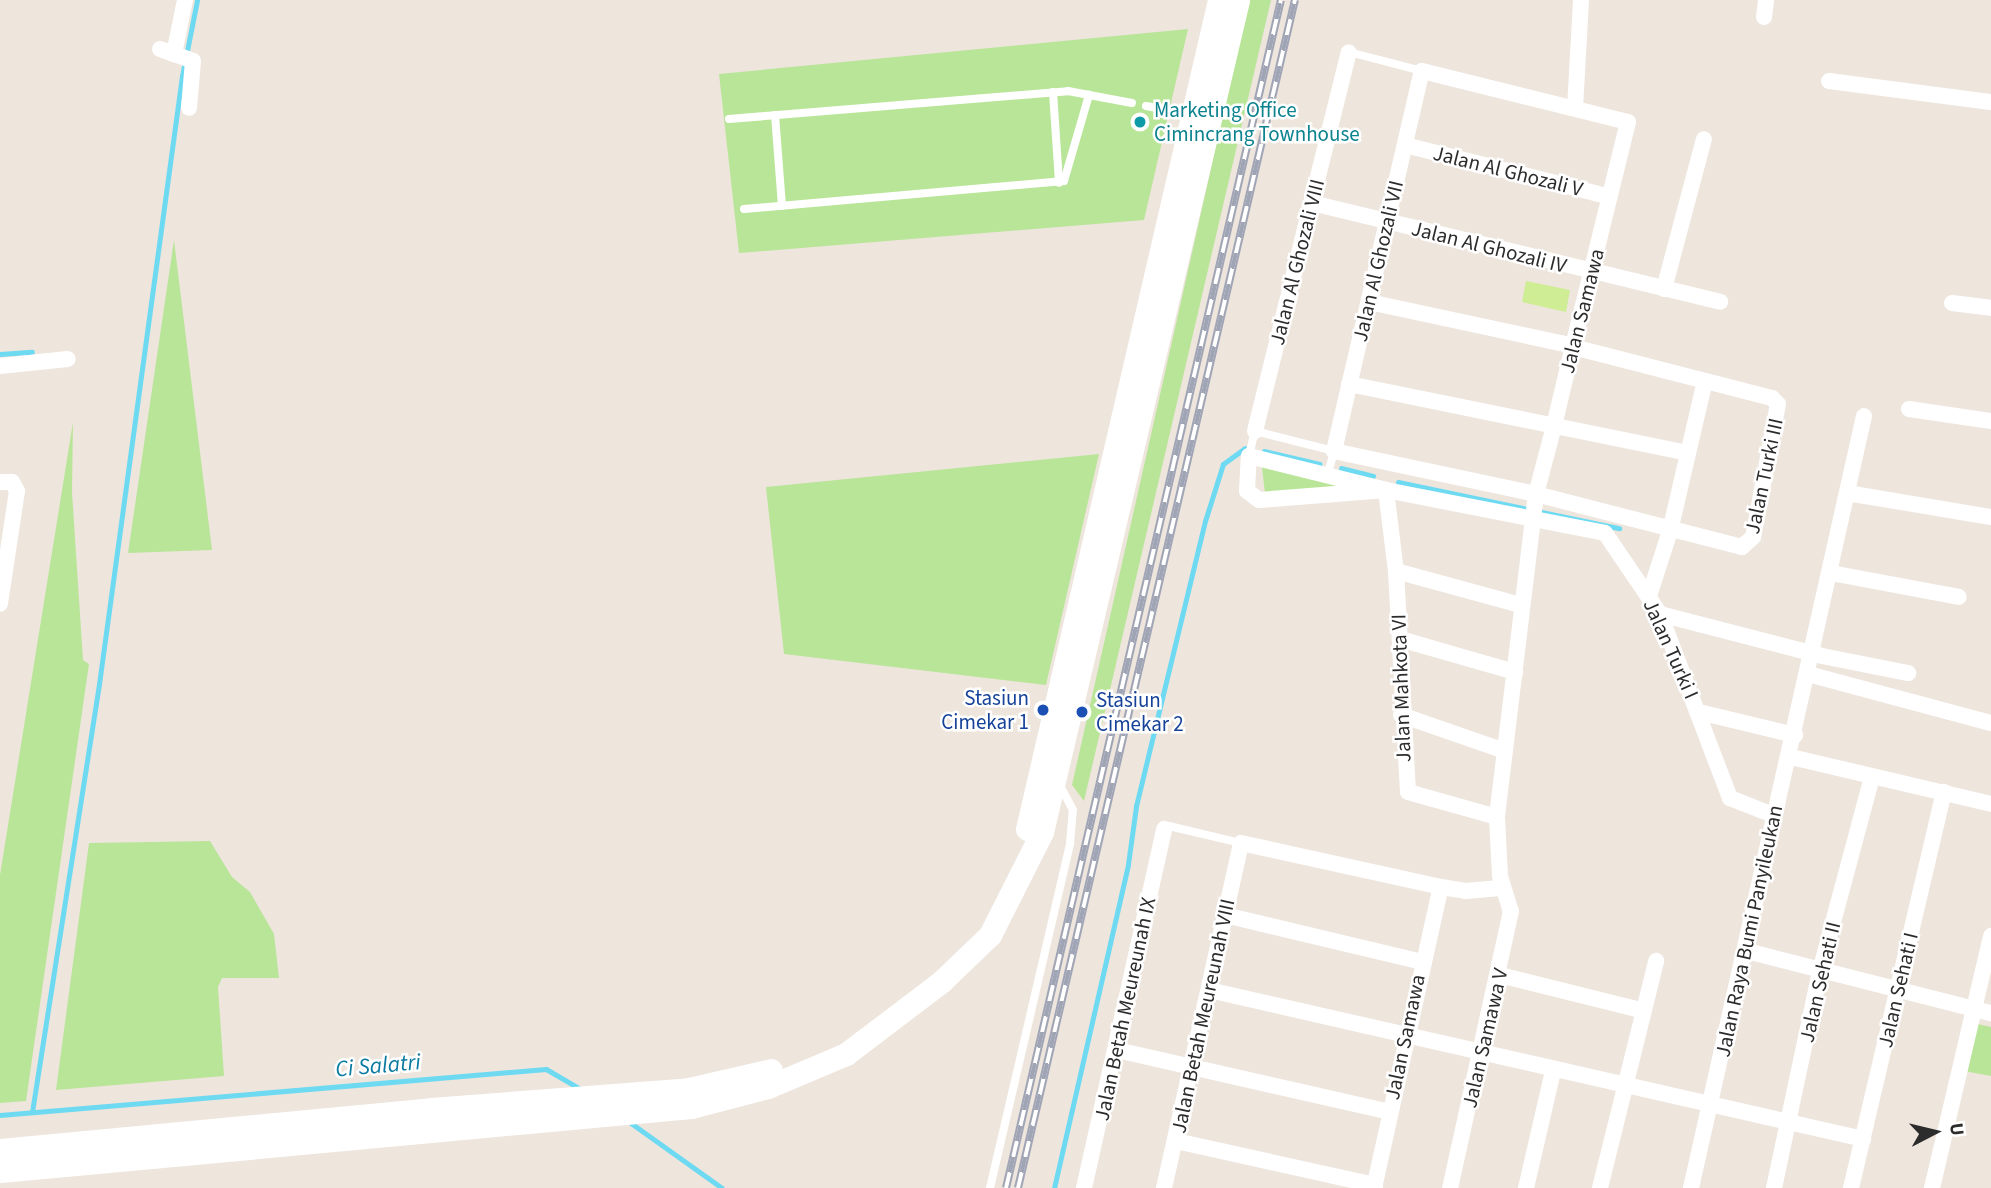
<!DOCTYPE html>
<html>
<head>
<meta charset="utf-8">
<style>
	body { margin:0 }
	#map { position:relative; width:1991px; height:1188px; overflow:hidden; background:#eee5dd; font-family:"Source Sans 3",sans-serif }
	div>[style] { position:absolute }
	.green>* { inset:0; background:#b9e599 }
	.pitch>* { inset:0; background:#ceed94 }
	.stream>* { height:5px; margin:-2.5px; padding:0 2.5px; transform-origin:2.5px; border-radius:2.5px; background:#6edaf2 }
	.lane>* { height:8px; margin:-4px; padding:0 4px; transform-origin:4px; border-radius:4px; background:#fff }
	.street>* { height:16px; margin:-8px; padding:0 8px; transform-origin:8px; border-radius:8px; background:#fff }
	.secondary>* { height:23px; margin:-11.5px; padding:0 11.5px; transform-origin:11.5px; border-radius:11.5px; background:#fff }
	.rail>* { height:8px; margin-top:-4px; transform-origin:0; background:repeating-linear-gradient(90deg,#fff 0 16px,#a0a5b6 0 32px); box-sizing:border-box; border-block:2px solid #a0a5b6 }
	.dots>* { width:19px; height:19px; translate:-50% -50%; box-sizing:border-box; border:4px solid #fff; border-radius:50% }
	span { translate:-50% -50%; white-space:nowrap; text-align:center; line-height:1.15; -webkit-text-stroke:5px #fff; paint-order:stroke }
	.culture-label { font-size:21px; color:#0d838f }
	.left { translate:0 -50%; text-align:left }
	.street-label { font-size:21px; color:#2c2c2c }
	.transit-label { font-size:21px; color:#164399 }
	.right { translate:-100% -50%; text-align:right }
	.water-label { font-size:23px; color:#0a7aa1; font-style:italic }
	.north { position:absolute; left:1900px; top:1097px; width:70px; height:70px; -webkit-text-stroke:5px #fff; paint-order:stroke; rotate:83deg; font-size:19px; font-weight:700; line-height:28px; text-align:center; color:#2c2c2c }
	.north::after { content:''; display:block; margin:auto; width:24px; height:32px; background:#2c2c2c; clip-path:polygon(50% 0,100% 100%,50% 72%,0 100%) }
</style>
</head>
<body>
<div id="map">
	<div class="green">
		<div style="clip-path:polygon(1249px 0,1271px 0,1084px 801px,1072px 785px)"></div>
		<div style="clip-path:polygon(1188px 29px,1144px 220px,739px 253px,719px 74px)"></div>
		<div style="clip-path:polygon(174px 240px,212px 550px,128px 553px)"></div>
		<div style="clip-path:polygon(73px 422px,72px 492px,83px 660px,89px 664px,26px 1101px,0 1103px,0 875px)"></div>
		<div style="clip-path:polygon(1099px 454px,1046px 685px,784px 654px,766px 487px)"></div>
		<div style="clip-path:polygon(1261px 458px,1363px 486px,1265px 494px)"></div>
		<div style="clip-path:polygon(210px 841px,232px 877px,250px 892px,274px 934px,279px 978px,222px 978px,218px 987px,224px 1076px,56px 1090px,89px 843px)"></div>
		<div style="clip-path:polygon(1973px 1023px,1991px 1027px,1991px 1076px,1964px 1071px)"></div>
	</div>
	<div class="pitch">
		<div style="clip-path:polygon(1526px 281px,1570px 290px,1566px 312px,1522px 302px)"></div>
	</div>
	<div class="stream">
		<div style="left:0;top:354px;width:32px;rotate:-4deg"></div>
		<div style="left:1264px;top:451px;width:57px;rotate:13.1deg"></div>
		<div style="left:1341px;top:468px;width:33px;rotate:14deg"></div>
		<div style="left:1398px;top:482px;width:226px;rotate:11.8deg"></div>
		<div style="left:32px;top:1112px;width:433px;rotate:-81.1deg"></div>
		<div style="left:99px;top:684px;width:614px;rotate:-82.23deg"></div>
		<div style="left:182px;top:76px;width:77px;rotate:-78.8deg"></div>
		<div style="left:0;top:1115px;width:548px;rotate:-4.82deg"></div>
		<div style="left:546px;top:1069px;width:42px;rotate:30.3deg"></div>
		<div style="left:628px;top:1121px;width:115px;rotate:35.5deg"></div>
		<div style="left:1054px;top:1188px;width:332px;rotate:-77.1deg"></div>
		<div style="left:1128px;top:864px;width:59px;rotate:-82.1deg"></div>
		<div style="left:1136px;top:806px;width:293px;rotate:-76.4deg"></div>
		<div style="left:1205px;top:521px;width:60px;rotate:-72.5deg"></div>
		<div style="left:1223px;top:464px;width:27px;rotate:-36deg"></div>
	</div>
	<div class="lane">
		<div style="left:1349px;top:52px;width:75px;rotate:14.6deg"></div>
		<div style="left:1053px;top:92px;width:91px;rotate:86.2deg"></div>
		<div style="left:1146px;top:106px;width:45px;rotate:10.3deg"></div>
		<div style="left:775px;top:115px;width:91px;rotate:85.6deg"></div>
		<div style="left:729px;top:119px;width:340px;rotate:-4.7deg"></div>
		<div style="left:1068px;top:91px;width:65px;rotate:10.6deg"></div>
		<div style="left:744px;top:209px;width:321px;rotate:-5deg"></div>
		<div style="left:1064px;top:181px;width:90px;rotate:-73.8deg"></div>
		<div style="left:1249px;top:456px;width:26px;rotate:-77deg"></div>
		<div style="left:1255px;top:431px;width:81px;rotate:14.2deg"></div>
		<div style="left:1334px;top:451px;width:24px;rotate:105deg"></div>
		<div style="left:1164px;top:829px;width:6px;rotate:-31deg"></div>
		<div style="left:1169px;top:826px;width:74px;rotate:13.3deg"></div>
		<div style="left:990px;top:1188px;width:354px;rotate:-76.9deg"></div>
		<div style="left:1070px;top:843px;width:33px;rotate:-85deg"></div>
		<div style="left:1073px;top:810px;width:32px;rotate:-118deg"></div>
	</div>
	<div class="street">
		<div style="left:1764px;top:17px;width:17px;rotate:-83deg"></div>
		<div style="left:160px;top:49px;width:15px;rotate:20deg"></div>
		<div style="left:174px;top:54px;width:55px;rotate:-78.5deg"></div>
		<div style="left:174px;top:54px;width:20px;rotate:20deg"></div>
		<div style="left:193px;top:61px;width:47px;rotate:94.9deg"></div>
		<div style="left:1829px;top:81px;width:163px;rotate:7.4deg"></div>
		<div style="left:1575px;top:108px;width:108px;rotate:-86.8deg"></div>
		<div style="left:1405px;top:145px;width:211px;rotate:14.2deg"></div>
		<div style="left:1312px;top:203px;width:420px;rotate:13.6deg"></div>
		<div style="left:1664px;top:289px;width:155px;rotate:-75.1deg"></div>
		<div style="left:1369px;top:302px;width:196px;rotate:12.1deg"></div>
		<div style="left:1561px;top:343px;width:12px;rotate:14deg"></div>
		<div style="left:1573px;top:346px;width:9px;rotate:21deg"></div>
		<div style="left:1581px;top:349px;width:197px;rotate:14.4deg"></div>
		<div style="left:1772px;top:398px;width:8px;rotate:45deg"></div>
		<div style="left:1778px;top:404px;width:135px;rotate:100.6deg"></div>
		<div style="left:1753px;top:537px;width:15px;rotate:138deg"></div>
		<div style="left:1742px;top:547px;width:213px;rotate:-165.6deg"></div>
		<div style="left:1536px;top:494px;width:207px;rotate:-168deg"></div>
		<div style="left:1334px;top:451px;width:390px;rotate:-77deg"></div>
		<div style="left:1422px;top:71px;width:212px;rotate:13.9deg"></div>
		<div style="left:1628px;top:122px;width:231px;rotate:103.8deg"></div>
		<div style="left:1573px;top:346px;width:82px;rotate:103.4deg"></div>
		<div style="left:1554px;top:426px;width:70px;rotate:104.8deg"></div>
		<div style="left:1536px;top:494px;width:325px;rotate:96.9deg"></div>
		<div style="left:1497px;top:817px;width:59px;rotate:87.1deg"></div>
		<div style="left:1500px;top:876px;width:37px;rotate:73deg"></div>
		<div style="left:1511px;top:911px;width:284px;rotate:102.4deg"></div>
		<div style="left:1952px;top:303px;width:39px;rotate:7deg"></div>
		<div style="left:0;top:366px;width:68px;rotate:-5.9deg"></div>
		<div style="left:1349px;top:384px;width:346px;rotate:11.5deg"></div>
		<div style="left:1909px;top:409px;width:83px;rotate:8.3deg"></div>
		<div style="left:1255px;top:431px;width:390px;rotate:-76.1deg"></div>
		<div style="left:0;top:482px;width:12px"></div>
		<div style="left:12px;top:482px;width:10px;rotate:61deg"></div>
		<div style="left:17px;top:491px;width:114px;rotate:98.6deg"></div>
		<div style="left:1386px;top:490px;width:127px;rotate:175.5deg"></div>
		<div style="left:1259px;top:500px;width:15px;rotate:-143deg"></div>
		<div style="left:1247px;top:491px;width:35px;rotate:-87deg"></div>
		<div style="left:1249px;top:456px;width:141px;rotate:13.9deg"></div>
		<div style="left:1386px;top:490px;width:223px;rotate:11.1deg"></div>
		<div style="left:1605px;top:533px;width:98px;rotate:55.8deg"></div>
		<div style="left:1660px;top:614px;width:197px;rotate:69.2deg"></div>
		<div style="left:1730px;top:798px;width:46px;rotate:21.6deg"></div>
		<div style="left:1386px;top:490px;width:82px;rotate:83deg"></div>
		<div style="left:1396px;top:571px;width:221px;rotate:86.9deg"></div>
		<div style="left:1408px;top:792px;width:92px;rotate:15.7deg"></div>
		<div style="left:1847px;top:493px;width:146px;rotate:9.5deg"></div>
		<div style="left:1396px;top:571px;width:129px;rotate:15.3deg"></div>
		<div style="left:1831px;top:573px;width:130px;rotate:10.6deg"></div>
		<div style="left:1649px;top:596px;width:68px;rotate:-72.1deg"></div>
		<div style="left:1670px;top:531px;width:154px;rotate:-76.9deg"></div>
		<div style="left:1660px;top:614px;width:167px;rotate:14.5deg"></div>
		<div style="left:1822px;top:656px;width:88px;rotate:11.2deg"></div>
		<div style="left:1400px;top:639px;width:120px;rotate:16deg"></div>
		<div style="left:1808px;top:674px;width:189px;rotate:15deg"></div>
		<div style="left:1699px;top:712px;width:99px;rotate:13.5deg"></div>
		<div style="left:1401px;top:715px;width:110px;rotate:19.1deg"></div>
		<div style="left:1791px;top:757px;width:205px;rotate:13.2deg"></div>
		<div style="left:1225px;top:915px;width:203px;rotate:13.4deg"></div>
		<div style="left:1747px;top:951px;width:252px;rotate:14.3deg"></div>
		<div style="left:1500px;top:975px;width:148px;rotate:14deg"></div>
		<div style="left:1209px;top:990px;width:671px;rotate:12.83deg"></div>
		<div style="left:1117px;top:1050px;width:279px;rotate:12.8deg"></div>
		<div style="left:1176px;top:1141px;width:204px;rotate:12.5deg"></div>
		<div style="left:1084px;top:1188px;width:368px;rotate:-77.4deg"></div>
		<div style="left:1164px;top:1188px;width:353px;rotate:-77.4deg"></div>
		<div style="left:1241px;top:843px;width:205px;rotate:12.4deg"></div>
		<div style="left:1441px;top:887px;width:25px;rotate:9deg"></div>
		<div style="left:1466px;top:891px;width:37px;rotate:-5deg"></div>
		<div style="left:1374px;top:1188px;width:308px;rotate:-77.5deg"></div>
		<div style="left:1526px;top:1188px;width:120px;rotate:-77deg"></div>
		<div style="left:1600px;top:1188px;width:234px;rotate:-76.1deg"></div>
		<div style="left:1691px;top:1188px;width:791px;rotate:-77.37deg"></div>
		<div style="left:1774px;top:1188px;width:222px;rotate:-78deg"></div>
		<div style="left:1820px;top:971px;width:201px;rotate:-75deg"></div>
		<div style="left:1851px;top:1188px;width:407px;rotate:-76.8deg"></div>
		<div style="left:1932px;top:1188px;width:259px;rotate:-76.8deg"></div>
	</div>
	<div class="secondary">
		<div style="left:1027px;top:829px;width:851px;rotate:-76.96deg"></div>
		<div style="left:0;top:1150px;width:433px;rotate:-5.4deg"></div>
		<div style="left:431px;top:1109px;width:259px;rotate:-4.4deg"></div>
		<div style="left:689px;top:1089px;width:84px;rotate:-13deg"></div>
		<div style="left:0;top:1171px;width:694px;rotate:-5.29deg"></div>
		<div style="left:691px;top:1107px;width:80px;rotate:-14.6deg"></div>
		<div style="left:768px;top:1087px;width:85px;rotate:-22.9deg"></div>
		<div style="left:846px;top:1054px;width:121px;rotate:-37.2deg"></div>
		<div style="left:942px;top:981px;width:66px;rotate:-43.8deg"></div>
		<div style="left:990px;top:935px;width:115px;rotate:-63.2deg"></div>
		<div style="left:1042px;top:832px;width:855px;rotate:-76.74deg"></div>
	</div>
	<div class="rail">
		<div style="left:1006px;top:1188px;width:1219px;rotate:-76.97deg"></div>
		<div style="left:1018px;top:1188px;width:1220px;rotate:-76.88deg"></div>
	</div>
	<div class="dots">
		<div style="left:1140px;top:122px;background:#0f9aa8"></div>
		<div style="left:1043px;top:710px;background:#1a4fb4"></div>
		<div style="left:1082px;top:712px;background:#1a4fb4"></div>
	</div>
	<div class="culture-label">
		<span class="left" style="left:1154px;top:122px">Marketing Office<br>Cimincrang Townhouse</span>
	</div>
	<div class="street-label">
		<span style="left:1508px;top:171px;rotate:14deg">Jalan Al Ghozali V</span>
		<span style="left:1489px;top:247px;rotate:14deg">Jalan Al Ghozali IV</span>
		<span style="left:1378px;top:261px;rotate:-77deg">Jalan Al Ghozali VII</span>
		<span style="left:1297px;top:262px;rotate:-76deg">Jalan Al Ghozali VIII</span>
		<span style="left:1582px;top:311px;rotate:-76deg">Jalan Samawa</span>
		<span style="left:1764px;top:476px;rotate:-78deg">Jalan Turki III</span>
		<span style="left:1671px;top:649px;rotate:66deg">Jalan Turki I</span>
		<span style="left:1401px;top:688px;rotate:-92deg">Jalan Mahkota VI</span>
		<span style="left:1749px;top:931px;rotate:-78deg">Jalan Raya Bumi Panyileukan</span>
		<span style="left:1820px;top:982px;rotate:-77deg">Jalan Sehati II</span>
		<span style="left:1898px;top:990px;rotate:-77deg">Jalan Sehati I</span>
		<span style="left:1125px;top:1009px;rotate:-78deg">Jalan Betah Meureunah IX</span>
		<span style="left:1203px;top:1016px;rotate:-78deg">Jalan Betah Meureunah VIII</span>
		<span style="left:1405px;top:1037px;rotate:-78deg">Jalan Samawa</span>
		<span style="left:1485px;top:1038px;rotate:-77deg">Jalan Samawa V</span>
	</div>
	<div class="transit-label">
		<span class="right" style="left:1029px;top:710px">Stasiun<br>Cimekar 1</span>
		<span class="left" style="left:1096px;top:712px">Stasiun<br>Cimekar 2</span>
	</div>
	<div class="water-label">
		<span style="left:378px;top:1066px;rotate:-5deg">Ci Salatri</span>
	</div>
	<div class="north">U</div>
</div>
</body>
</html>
